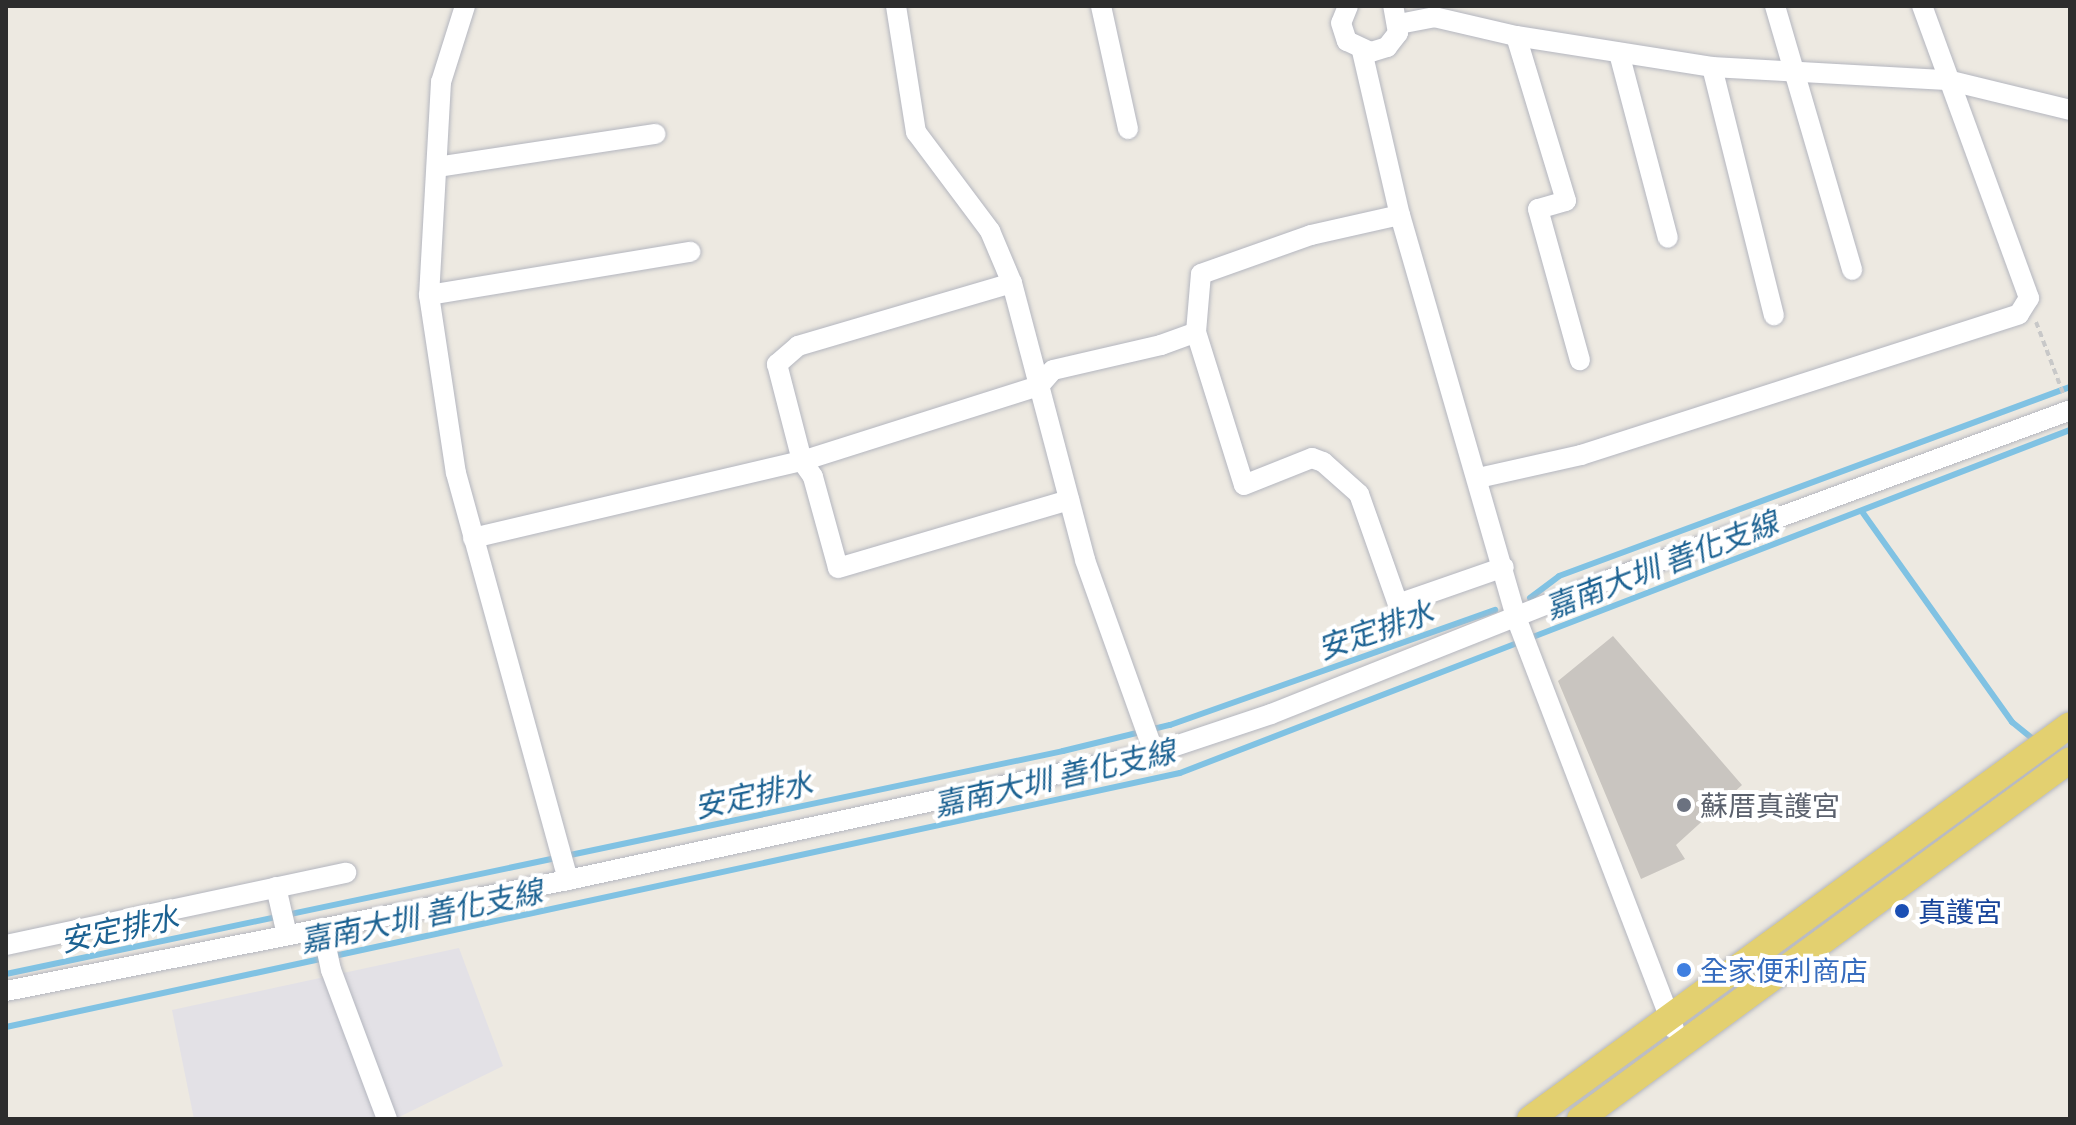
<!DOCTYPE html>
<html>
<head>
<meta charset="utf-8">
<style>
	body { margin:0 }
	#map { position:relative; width:2076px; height:1125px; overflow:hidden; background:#ede9e1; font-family:"Exo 2","Noto Sans TC",sans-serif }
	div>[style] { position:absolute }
	.industrial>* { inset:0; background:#e3e1e6 }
	.stream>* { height:6px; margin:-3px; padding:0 3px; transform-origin:3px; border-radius:3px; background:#80c2e3 }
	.building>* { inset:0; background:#c9c5c0 }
	.path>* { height:4px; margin-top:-2px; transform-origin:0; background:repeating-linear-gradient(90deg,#c8c8c8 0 6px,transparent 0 10px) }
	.roads { filter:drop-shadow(0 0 2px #b4b6bf) drop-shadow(0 0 2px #b4b6bf) }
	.minor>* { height:20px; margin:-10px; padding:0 10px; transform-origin:10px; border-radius:10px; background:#fff }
	.major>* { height:26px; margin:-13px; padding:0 13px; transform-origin:13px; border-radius:13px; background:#e3d070 }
	.dots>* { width:22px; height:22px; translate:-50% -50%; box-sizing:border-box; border:4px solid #fff; border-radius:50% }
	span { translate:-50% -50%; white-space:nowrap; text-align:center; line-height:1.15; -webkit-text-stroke:8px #fff; paint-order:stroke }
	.worship-label { font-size:28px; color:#5b616d }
	.left { translate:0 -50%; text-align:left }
	.transit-label { font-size:28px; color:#164399 }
	.shop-label { font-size:28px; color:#366cbe }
	.water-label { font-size:30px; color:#1c6292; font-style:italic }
	.frame { position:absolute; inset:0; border:8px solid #2d2d2d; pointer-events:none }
</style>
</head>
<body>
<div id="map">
	<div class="industrial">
		<div style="clip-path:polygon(459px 948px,503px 1066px,395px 1119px,194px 1119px,172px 1010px)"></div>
	</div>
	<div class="stream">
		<div style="left:1863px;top:513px;width:257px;rotate:54.5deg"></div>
		<div style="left:2012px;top:722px;width:32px;rotate:39deg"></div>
		<div style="left:1530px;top:598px;width:36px;rotate:-37deg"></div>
		<div style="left:1559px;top:576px;width:545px;rotate:-20.3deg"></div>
		<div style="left:6px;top:974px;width:1080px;rotate:-11.91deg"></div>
		<div style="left:1063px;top:751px;width:110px;rotate:-13.7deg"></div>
		<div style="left:1170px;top:725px;width:345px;rotate:-19.5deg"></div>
		<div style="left:6px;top:1027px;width:1201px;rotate:-12.21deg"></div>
		<div style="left:1180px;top:773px;width:954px;rotate:-21.08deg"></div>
	</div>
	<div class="building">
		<div style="clip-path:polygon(1613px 636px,1742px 785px,1676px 845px,1685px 859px,1641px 879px,1558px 681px)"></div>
	</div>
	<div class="path">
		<div style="left:2036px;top:322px;width:76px;rotate:69.2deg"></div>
	</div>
	<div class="roads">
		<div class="minor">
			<div style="left:465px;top:6px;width:80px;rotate:107.5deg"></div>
			<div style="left:441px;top:82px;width:213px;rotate:93.2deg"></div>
			<div style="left:429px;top:295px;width:180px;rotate:81.4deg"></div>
			<div style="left:456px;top:473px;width:422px;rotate:74.6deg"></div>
			<div style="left:896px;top:6px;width:128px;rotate:81deg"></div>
			<div style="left:916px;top:132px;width:124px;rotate:53.2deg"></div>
			<div style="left:990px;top:231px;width:56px;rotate:67.1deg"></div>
			<div style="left:1012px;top:283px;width:286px;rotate:75.2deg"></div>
			<div style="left:1085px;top:560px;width:205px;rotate:70.3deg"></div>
			<div style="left:1101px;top:6px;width:126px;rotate:77.6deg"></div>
			<div style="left:1348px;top:6px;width:18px;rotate:112deg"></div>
			<div style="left:1341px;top:23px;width:19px;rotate:72deg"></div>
			<div style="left:1347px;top:41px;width:26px;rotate:25deg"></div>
			<div style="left:1371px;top:52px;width:17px;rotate:-17deg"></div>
			<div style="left:1387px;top:47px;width:18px;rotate:-52deg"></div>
			<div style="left:1398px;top:33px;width:27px;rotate:-100deg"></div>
			<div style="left:1775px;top:6px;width:275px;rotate:73.7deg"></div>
			<div style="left:1399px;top:24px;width:36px;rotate:-11deg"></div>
			<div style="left:1434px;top:17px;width:84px;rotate:13deg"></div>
			<div style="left:1516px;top:36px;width:198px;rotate:9deg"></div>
			<div style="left:1712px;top:67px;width:235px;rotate:3.2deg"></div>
			<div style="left:1947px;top:80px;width:127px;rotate:13.7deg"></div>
			<div style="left:1516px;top:36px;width:172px;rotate:73.1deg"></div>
			<div style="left:1566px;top:201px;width:29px;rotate:164deg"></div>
			<div style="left:1538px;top:209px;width:157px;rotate:74.5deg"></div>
			<div style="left:1362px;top:51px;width:168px;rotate:77deg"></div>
			<div style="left:1400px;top:215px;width:422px;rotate:73.9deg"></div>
			<div style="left:1517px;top:620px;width:438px;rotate:69deg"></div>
			<div style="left:1619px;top:53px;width:191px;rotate:75.2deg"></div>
			<div style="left:1712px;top:67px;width:256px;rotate:76deg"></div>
			<div style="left:437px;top:167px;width:221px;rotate:-8.6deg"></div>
			<div style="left:1012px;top:283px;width:223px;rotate:163.6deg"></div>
			<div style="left:798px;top:346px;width:28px;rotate:139deg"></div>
			<div style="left:777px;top:364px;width:100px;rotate:75.5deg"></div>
			<div style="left:802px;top:461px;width:19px;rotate:55deg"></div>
			<div style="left:813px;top:477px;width:94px;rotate:74.6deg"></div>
			<div style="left:838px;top:568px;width:241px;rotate:-16.4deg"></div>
			<div style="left:429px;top:295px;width:265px;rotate:-9.4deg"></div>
			<div style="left:1196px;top:332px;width:160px;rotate:72.6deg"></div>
			<div style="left:1244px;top:485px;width:73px;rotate:-21.7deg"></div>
			<div style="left:1312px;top:458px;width:12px;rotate:20deg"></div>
			<div style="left:1323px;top:462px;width:48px;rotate:41.6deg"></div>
			<div style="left:1359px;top:494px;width:117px;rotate:70.5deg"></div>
			<div style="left:1398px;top:604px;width:112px;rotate:-19.2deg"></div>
			<div style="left:1478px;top:478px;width:106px;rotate:-12.6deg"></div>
			<div style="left:1581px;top:455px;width:460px;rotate:-17.8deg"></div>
			<div style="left:2019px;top:314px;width:19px;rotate:-58deg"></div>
			<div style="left:2029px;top:298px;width:311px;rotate:-110.1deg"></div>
			<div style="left:473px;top:538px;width:338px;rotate:-13.2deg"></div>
			<div style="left:802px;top:461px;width:249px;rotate:-17.6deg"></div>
			<div style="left:1039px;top:386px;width:21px;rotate:-49deg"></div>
			<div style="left:1053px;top:370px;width:111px;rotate:-13deg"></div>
			<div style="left:1161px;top:345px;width:37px;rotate:-20deg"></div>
			<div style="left:1196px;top:332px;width:58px;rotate:-85.1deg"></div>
			<div style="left:1201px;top:274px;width:117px;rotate:-19.5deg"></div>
			<div style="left:1311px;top:235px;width:91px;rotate:-12.7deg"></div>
			<div style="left:276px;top:887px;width:49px;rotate:77.1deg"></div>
			<div style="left:322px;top:928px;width:43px;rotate:77.9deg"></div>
			<div style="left:331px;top:970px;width:159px;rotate:69.4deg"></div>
			<div style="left:6px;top:945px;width:348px;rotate:-12deg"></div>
			<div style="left:6px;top:991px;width:573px;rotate:-11.17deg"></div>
			<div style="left:568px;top:880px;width:600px;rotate:-12.23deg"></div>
			<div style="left:1154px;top:753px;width:123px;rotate:-18.4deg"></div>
			<div style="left:1271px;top:714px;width:360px;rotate:-21.7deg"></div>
			<div style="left:1606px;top:581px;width:495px;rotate:-20.2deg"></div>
		</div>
		<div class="major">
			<div style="left:1530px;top:1119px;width:668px;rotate:-36.12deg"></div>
			<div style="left:1580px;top:1119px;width:607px;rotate:-36.23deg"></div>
		</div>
	</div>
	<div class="dots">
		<div style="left:1684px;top:805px;background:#6b7280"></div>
		<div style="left:1902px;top:911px;background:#1a4fb4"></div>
		<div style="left:1684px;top:970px;background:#3f7fe0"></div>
	</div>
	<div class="worship-label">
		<span class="left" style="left:1700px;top:805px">蘇厝真護宮</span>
	</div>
	<div class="transit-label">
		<span class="left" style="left:1918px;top:911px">真護宮</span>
	</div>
	<div class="shop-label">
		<span class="left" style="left:1700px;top:970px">全家便利商店</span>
	</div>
	<div class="water-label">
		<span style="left:1661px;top:564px;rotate:-21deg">嘉南大圳 善化支線</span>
		<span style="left:1375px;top:629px;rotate:-19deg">安定排水</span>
		<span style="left:1054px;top:777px;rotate:-13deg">嘉南大圳 善化支線</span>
		<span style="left:753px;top:794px;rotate:-12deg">安定排水</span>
		<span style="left:421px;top:915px;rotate:-12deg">嘉南大圳 善化支線</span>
		<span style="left:119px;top:928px;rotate:-12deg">安定排水</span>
	</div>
	<div class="frame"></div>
</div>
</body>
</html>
